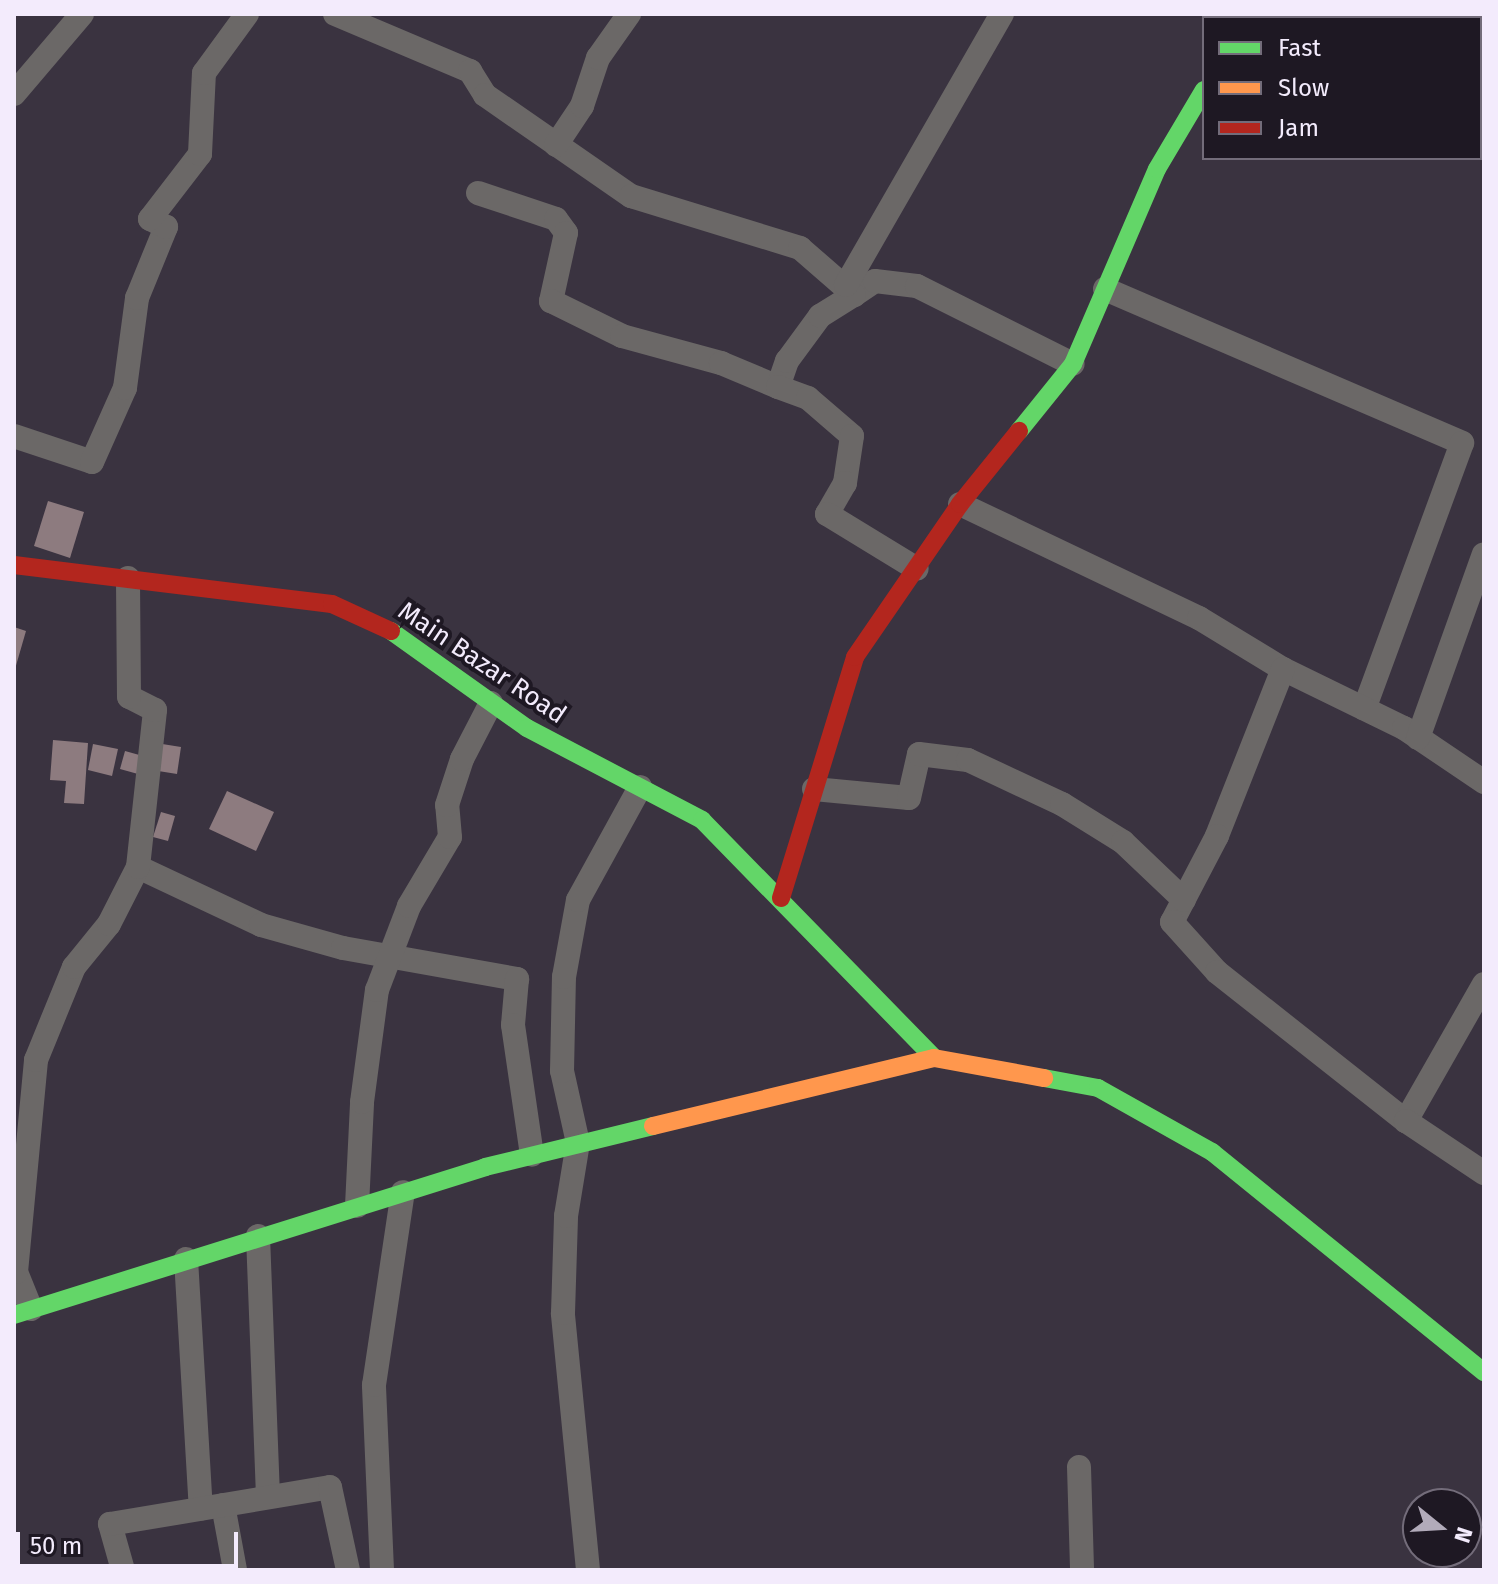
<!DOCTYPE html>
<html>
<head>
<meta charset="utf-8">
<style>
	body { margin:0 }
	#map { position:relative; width:1498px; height:1584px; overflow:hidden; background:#3a3340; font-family:"Fira Sans",sans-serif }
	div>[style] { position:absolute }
	.building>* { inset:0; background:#8d7b7f }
	.street>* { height:24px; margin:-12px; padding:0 12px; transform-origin:12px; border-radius:12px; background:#6b6867 }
	.fast>* { height:18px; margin:-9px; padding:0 9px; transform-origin:9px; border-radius:9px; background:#63d668 }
	.slow>* { height:18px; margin:-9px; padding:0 9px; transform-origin:9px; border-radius:9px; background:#ff974d }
	.jam>* { height:18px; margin:-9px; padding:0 9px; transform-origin:9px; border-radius:9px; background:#b3261e }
	span { translate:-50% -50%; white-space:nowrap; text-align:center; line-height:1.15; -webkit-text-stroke:8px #1e1823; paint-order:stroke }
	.street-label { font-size:26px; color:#f3ebfc }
	.frame { position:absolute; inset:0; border:16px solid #f3ebfc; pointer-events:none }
	.legend { position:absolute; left:1202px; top:16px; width:280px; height:144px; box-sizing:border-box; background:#1e1823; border:2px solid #736c7a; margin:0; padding:10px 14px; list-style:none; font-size:24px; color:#f3ebfc }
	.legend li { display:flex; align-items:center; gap:16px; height:40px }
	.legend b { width:40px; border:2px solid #736c7a }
	.north { position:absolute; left:1402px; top:1488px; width:80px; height:80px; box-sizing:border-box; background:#1e1823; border:2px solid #736c7a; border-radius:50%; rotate:108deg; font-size:22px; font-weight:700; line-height:32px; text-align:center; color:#f3ebfc }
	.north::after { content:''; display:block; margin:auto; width:28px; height:36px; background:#b2abba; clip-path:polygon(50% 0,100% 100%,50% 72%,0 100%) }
	.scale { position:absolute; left:16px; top:1532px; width:222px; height:36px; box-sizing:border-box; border:4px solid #f3ebfc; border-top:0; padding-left:10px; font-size:24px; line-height:28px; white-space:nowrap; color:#f3ebfc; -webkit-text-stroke:6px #1e1823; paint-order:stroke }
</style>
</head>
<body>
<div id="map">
	<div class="building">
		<div style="clip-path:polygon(48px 501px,84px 512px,70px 558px,34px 546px)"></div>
		<div style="clip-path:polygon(14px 627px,26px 631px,15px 669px,14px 669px)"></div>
		<div style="clip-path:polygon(53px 740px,88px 743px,84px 804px,64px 803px,66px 781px,50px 780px)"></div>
		<div style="clip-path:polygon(156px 743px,181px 747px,177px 774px,152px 770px)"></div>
		<div style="clip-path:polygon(93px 744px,118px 749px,112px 776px,88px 770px)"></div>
		<div style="clip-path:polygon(125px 751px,143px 756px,138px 774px,120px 769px)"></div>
		<div style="clip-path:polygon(227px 791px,274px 812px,256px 851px,209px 829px)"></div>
		<div style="clip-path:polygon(161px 812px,175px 816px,168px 841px,153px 837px)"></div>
	</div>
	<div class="street">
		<div style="left:335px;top:14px;width:147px;rotate:22.9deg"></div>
		<div style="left:470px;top:71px;width:28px;rotate:58deg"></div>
		<div style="left:485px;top:95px;width:178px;rotate:34.7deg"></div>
		<div style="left:631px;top:196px;width:177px;rotate:17.1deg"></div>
		<div style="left:800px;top:248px;width:72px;rotate:41deg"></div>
		<div style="left:854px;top:295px;width:25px;rotate:-34deg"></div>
		<div style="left:875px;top:281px;width:42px;rotate:6.8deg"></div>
		<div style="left:917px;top:286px;width:174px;rotate:26.6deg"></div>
		<div style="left:1224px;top:14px;width:7px;rotate:34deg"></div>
		<div style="left:1273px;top:18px;width:8px;rotate:-30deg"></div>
		<div style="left:14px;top:94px;width:105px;rotate:-49.6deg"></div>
		<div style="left:556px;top:145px;width:47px;rotate:-56.3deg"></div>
		<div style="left:582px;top:106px;width:51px;rotate:-71.6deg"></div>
		<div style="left:598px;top:58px;width:54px;rotate:-54.8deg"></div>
		<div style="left:478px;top:193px;width:82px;rotate:18.4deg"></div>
		<div style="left:556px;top:219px;width:17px;rotate:54deg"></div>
		<div style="left:566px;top:233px;width:70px;rotate:102.4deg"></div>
		<div style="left:551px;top:301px;width:79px;rotate:26.2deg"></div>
		<div style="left:622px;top:336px;width:103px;rotate:15.3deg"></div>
		<div style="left:721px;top:363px;width:62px;rotate:22.8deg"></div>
		<div style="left:778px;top:387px;width:28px;rotate:-71deg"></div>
		<div style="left:787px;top:361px;width:56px;rotate:-53.7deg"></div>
		<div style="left:820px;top:316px;width:40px;rotate:-32deg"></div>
		<div style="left:846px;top:285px;width:313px;rotate:-60.1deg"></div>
		<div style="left:1105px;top:289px;width:389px;rotate:23.3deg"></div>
		<div style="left:1462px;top:443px;width:283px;rotate:110.2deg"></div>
		<div style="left:778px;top:387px;width:32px;rotate:20deg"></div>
		<div style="left:808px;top:398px;width:58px;rotate:40.8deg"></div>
		<div style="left:852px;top:436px;width:48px;rotate:98.5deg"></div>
		<div style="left:845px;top:483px;width:36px;rotate:120deg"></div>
		<div style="left:827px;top:514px;width:105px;rotate:31.4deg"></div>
		<div style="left:14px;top:436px;width:82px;rotate:18.4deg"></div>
		<div style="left:92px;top:462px;width:81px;rotate:-66deg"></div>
		<div style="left:125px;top:388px;width:91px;rotate:-82.4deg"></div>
		<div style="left:137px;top:298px;width:77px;rotate:-67.8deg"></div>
		<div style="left:166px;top:227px;width:18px;rotate:-153deg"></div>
		<div style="left:150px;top:219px;width:82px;rotate:-52.4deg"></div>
		<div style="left:200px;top:154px;width:81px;rotate:-87.2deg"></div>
		<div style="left:204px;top:73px;width:73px;rotate:-53.9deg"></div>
		<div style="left:960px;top:504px;width:265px;rotate:25.5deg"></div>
		<div style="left:1199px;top:618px;width:98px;rotate:31.3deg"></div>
		<div style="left:1283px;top:669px;width:135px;rotate:26deg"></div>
		<div style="left:1404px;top:728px;width:97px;rotate:34deg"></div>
		<div style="left:1283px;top:669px;width:180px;rotate:111.6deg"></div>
		<div style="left:1217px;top:836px;width:97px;rotate:117.6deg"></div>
		<div style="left:1172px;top:922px;width:67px;rotate:48deg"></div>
		<div style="left:1217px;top:972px;width:241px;rotate:38.3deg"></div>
		<div style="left:1418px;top:738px;width:195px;rotate:-70.3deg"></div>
		<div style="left:814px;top:789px;width:95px;rotate:5.4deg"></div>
		<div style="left:909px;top:798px;width:45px;rotate:-77.2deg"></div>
		<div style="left:919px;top:754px;width:49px;rotate:7deg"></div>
		<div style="left:968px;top:760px;width:104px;rotate:25.1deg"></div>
		<div style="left:1062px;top:804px;width:72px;rotate:31.9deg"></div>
		<div style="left:1123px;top:842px;width:84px;rotate:43.6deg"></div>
		<div style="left:138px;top:867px;width:136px;rotate:25.2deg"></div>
		<div style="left:261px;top:925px;width:85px;rotate:15.7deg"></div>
		<div style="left:343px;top:948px;width:177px;rotate:10.1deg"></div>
		<div style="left:517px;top:979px;width:46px;rotate:95deg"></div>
		<div style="left:513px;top:1025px;width:131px;rotate:81.7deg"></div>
		<div style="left:1484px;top:984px;width:158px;rotate:119.7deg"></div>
		<div style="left:1406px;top:1121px;width:94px;rotate:33.7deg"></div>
		<div style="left:357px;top:1206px;width:104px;rotate:-87.2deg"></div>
		<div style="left:362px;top:1102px;width:113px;rotate:-82.4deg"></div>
		<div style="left:377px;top:990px;width:90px;rotate:-69.1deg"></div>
		<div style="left:409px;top:906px;width:80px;rotate:-59.3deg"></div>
		<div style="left:450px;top:837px;width:32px;rotate:-95deg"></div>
		<div style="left:447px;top:805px;width:48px;rotate:-71.9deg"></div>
		<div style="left:462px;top:759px;width:63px;rotate:-62.6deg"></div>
		<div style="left:258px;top:1236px;width:261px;rotate:87.8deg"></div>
		<div style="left:186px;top:1259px;width:250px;rotate:86.6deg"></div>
		<div style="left:31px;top:1309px;width:40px;rotate:-112deg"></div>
		<div style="left:16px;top:1272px;width:213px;rotate:-84.6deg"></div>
		<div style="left:36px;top:1060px;width:100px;rotate:-67.8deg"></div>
		<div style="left:74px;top:967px;width:55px;rotate:-50.9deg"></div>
		<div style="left:109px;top:924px;width:64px;rotate:-63deg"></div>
		<div style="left:138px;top:867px;width:158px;rotate:-83.8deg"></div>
		<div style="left:155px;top:710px;width:29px;rotate:-153deg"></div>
		<div style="left:129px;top:697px;width:119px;rotate:-90.5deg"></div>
		<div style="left:1079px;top:1467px;width:103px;rotate:88.3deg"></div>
		<div style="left:223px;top:1505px;width:66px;rotate:79.5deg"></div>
		<div style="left:123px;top:1570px;width:48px;rotate:-105.8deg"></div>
		<div style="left:110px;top:1524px;width:223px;rotate:-9.5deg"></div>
		<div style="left:330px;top:1487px;width:85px;rotate:77.8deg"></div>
		<div style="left:382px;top:1570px;width:185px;rotate:-92.5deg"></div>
		<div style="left:374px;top:1385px;width:195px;rotate:-81.5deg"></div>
		<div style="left:588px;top:1570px;width:258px;rotate:-95.6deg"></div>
		<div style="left:563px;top:1313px;width:97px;rotate:-88.2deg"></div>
		<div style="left:566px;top:1216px;width:74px;rotate:-80.7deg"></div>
		<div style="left:578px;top:1143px;width:74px;rotate:-102.5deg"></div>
		<div style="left:562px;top:1071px;width:94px;rotate:-88.8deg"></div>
		<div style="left:564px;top:977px;width:78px;rotate:-79.7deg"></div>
		<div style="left:578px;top:900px;width:129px;rotate:-61.2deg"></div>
	</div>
	<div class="fast">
		<div style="left:1480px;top:52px;width:9px;rotate:63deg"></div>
		<div style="left:1019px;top:431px;width:86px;rotate:-51.1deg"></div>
		<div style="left:1073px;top:364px;width:212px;rotate:-66.7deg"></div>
		<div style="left:1157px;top:169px;width:92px;rotate:-59.3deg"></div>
		<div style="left:391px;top:631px;width:167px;rotate:35.5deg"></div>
		<div style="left:527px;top:728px;width:198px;rotate:27.7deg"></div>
		<div style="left:702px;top:820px;width:332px;rotate:45.7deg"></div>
		<div style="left:1044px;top:1078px;width:55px;rotate:10.5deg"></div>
		<div style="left:1098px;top:1088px;width:131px;rotate:29.3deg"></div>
		<div style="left:1212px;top:1152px;width:350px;rotate:39deg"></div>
		<div style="left:14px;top:1315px;width:494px;rotate:-17.4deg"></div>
		<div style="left:485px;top:1167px;width:173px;rotate:-13.7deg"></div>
	</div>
	<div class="slow">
		<div style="left:1460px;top:14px;width:4px;rotate:63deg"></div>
		<div style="left:653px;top:1126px;width:289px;rotate:-13.6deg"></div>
		<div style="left:934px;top:1058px;width:112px;rotate:10.3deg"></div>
	</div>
	<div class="jam">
		<div style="left:14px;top:565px;width:320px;rotate:7deg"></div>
		<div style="left:332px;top:604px;width:65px;rotate:24.6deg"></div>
		<div style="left:781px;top:898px;width:252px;rotate:-72.9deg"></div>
		<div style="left:855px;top:657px;width:186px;rotate:-55.5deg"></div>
		<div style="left:960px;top:504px;width:94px;rotate:-51.1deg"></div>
	</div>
	<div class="street-label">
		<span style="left:482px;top:663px;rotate:34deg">Main Bazar Road</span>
	</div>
	<div class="frame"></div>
	<ul class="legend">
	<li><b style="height:10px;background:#63d668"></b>Fast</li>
	<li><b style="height:10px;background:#ff974d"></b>Slow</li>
	<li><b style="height:10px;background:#b3261e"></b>Jam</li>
	</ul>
	<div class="north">N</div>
	<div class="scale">50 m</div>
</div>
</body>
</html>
